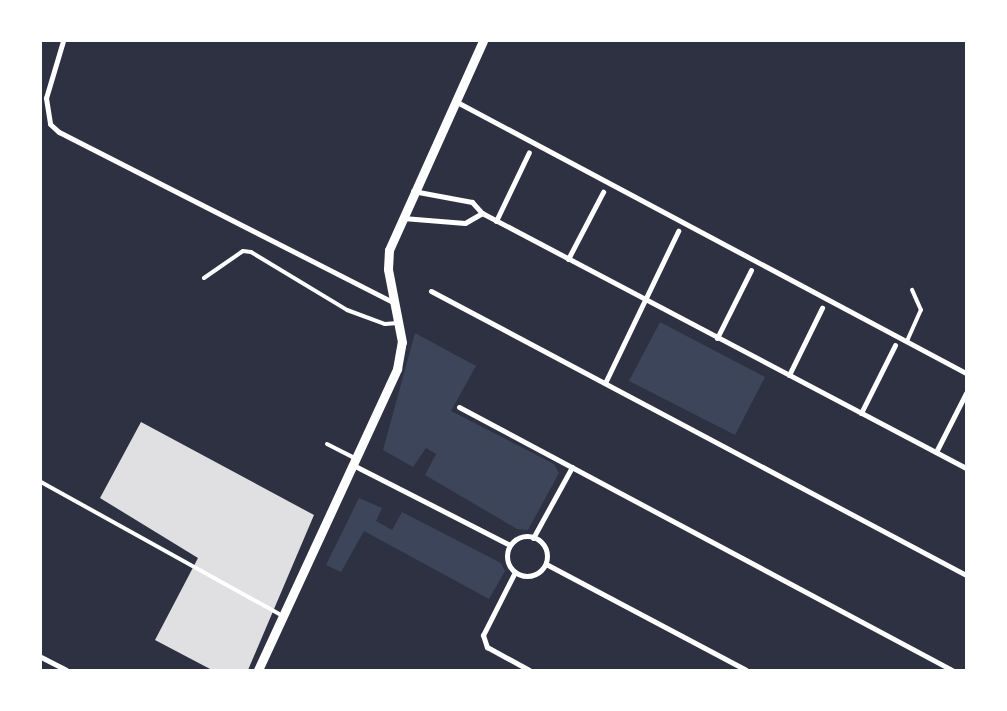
<!DOCTYPE html>
<html>
<head>
<meta charset="utf-8">
<style>
	body { margin:0 }
	#map { position:relative; width:1007px; height:711px; overflow:hidden; background:#2d3142; font-family:"Varela Round",sans-serif }
	div>[style] { position:absolute }
	.green>* { inset:0; background:#3c4559 }
	.building>* { inset:0; background:#e0e0e3 }
	.service>* { height:4px; margin:-2px; padding:0 2px; transform-origin:2px; border-radius:2px; background:#fff }
	.minor>* { height:5px; margin:-2.5px; padding:0 2.5px; transform-origin:2.5px; border-radius:2.5px; background:#fff }
	.minor>.ring { margin:-2.5px; padding:0; box-sizing:content-box; background:none; border:5px solid #fff; border-radius:50% }
	.tertiary>* { height:9px; margin:-4.5px; padding:0 4.5px; transform-origin:4.5px; border-radius:4.5px; background:#fff }
	span { translate:-50% -50%; white-space:nowrap; text-align:center; line-height:1.15; -webkit-text-stroke:4px #fff; paint-order:stroke }
	.frame { position:absolute; inset:0; border:42px solid #fff; pointer-events:none }
</style>
</head>
<body>
<div id="map">
	<div class="green">
		<div style="clip-path:polygon(660px 322px,765px 377px,735px 435px,629px 381px)"></div>
		<div style="clip-path:polygon(415px 333px,476px 366px,451px 411px,554px 464px,559px 473px,528px 530px,517px 529px,425px 475px,436px 454px,426px 448px,413px 467px,383px 450px)"></div>
		<div style="clip-path:polygon(359px 498px,382px 508px,376px 521px,392px 530px,402px 512px,501px 563px,505px 571px,489px 599px,364px 531px,341px 572px,326px 565px)"></div>
	</div>
	<div class="building">
		<div style="clip-path:polygon(141px 422px,314px 515px,248px 670px,212px 670px,155px 640px,198px 558px,100px 498px)"></div>
	</div>
	<div class="service">
		<div style="left:204px;top:278px;width:47px;rotate:-34.7deg"></div>
		<div style="left:243px;top:251px;width:8px;rotate:7deg"></div>
		<div style="left:251px;top:252px;width:112px;rotate:31.1deg"></div>
		<div style="left:347px;top:310px;width:40px;rotate:20.2deg"></div>
		<div style="left:385px;top:324px;width:13px;rotate:-4deg"></div>
		<div style="left:907px;top:341px;width:34px;rotate:-66deg"></div>
		<div style="left:921px;top:310px;width:22px;rotate:-114deg"></div>
		<div style="left:327px;top:444px;width:30px;rotate:27deg"></div>
		<div style="left:41px;top:482px;width:277px;rotate:29deg"></div>
	</div>
	<div class="minor">
		<div style="left:63px;top:41px;width:59px;rotate:106.6deg"></div>
		<div style="left:46px;top:98px;width:26px;rotate:81deg"></div>
		<div style="left:50px;top:124px;width:12px;rotate:42deg"></div>
		<div style="left:59px;top:132px;width:378px;rotate:27deg"></div>
		<div style="left:455px;top:101px;width:579px;rotate:28.03deg"></div>
		<div style="left:413px;top:191px;width:60px;rotate:10.6deg"></div>
		<div style="left:472px;top:202px;width:15px;rotate:48deg"></div>
		<div style="left:482px;top:213px;width:547px;rotate:27.78deg"></div>
		<div style="left:403px;top:218px;width:62px;rotate:4.6deg"></div>
		<div style="left:465px;top:223px;width:20px;rotate:-30deg"></div>
		<div style="left:496px;top:221px;width:76px;rotate:-64.4deg"></div>
		<div style="left:568px;top:259px;width:76px;rotate:-62.4deg"></div>
		<div style="left:431px;top:291px;width:606px;rotate:27.96deg"></div>
		<div style="left:717px;top:338px;width:76px;rotate:-63.4deg"></div>
		<div style="left:789px;top:375px;width:75px;rotate:-63.8deg"></div>
		<div style="left:605px;top:383px;width:169px;rotate:-64.3deg"></div>
		<div style="left:459px;top:407px;width:559px;rotate:28.08deg"></div>
		<div style="left:861px;top:413px;width:76px;rotate:-63.4deg"></div>
		<div style="left:936px;top:452px;width:66px;rotate:-63deg"></div>
		<div style="left:353px;top:465px;width:176px;rotate:27deg"></div>
		<div class="ring" style="left:507px;top:536px;width:35px;height:35px"></div>
		<div style="left:533px;top:538px;width:81px;rotate:-61.2deg"></div>
		<div style="left:546px;top:564px;width:226px;rotate:27.9deg"></div>
		<div style="left:515px;top:572px;width:71px;rotate:116.9deg"></div>
		<div style="left:483px;top:635px;width:13px;rotate:72deg"></div>
		<div style="left:487px;top:647px;width:48px;rotate:28.7deg"></div>
		<div style="left:41px;top:657px;width:28px;rotate:27deg"></div>
	</div>
	<div class="tertiary">
		<div style="left:258px;top:670px;width:332px;rotate:-65.2deg"></div>
		<div style="left:397px;top:369px;width:27px;rotate:-80deg"></div>
		<div style="left:402px;top:342px;width:74px;rotate:-100.9deg"></div>
		<div style="left:388px;top:269px;width:19px;rotate:-87deg"></div>
		<div style="left:389px;top:250px;width:229px;rotate:-65.8deg"></div>
	</div>
	<div class="frame"></div>
</div>
</body>
</html>
